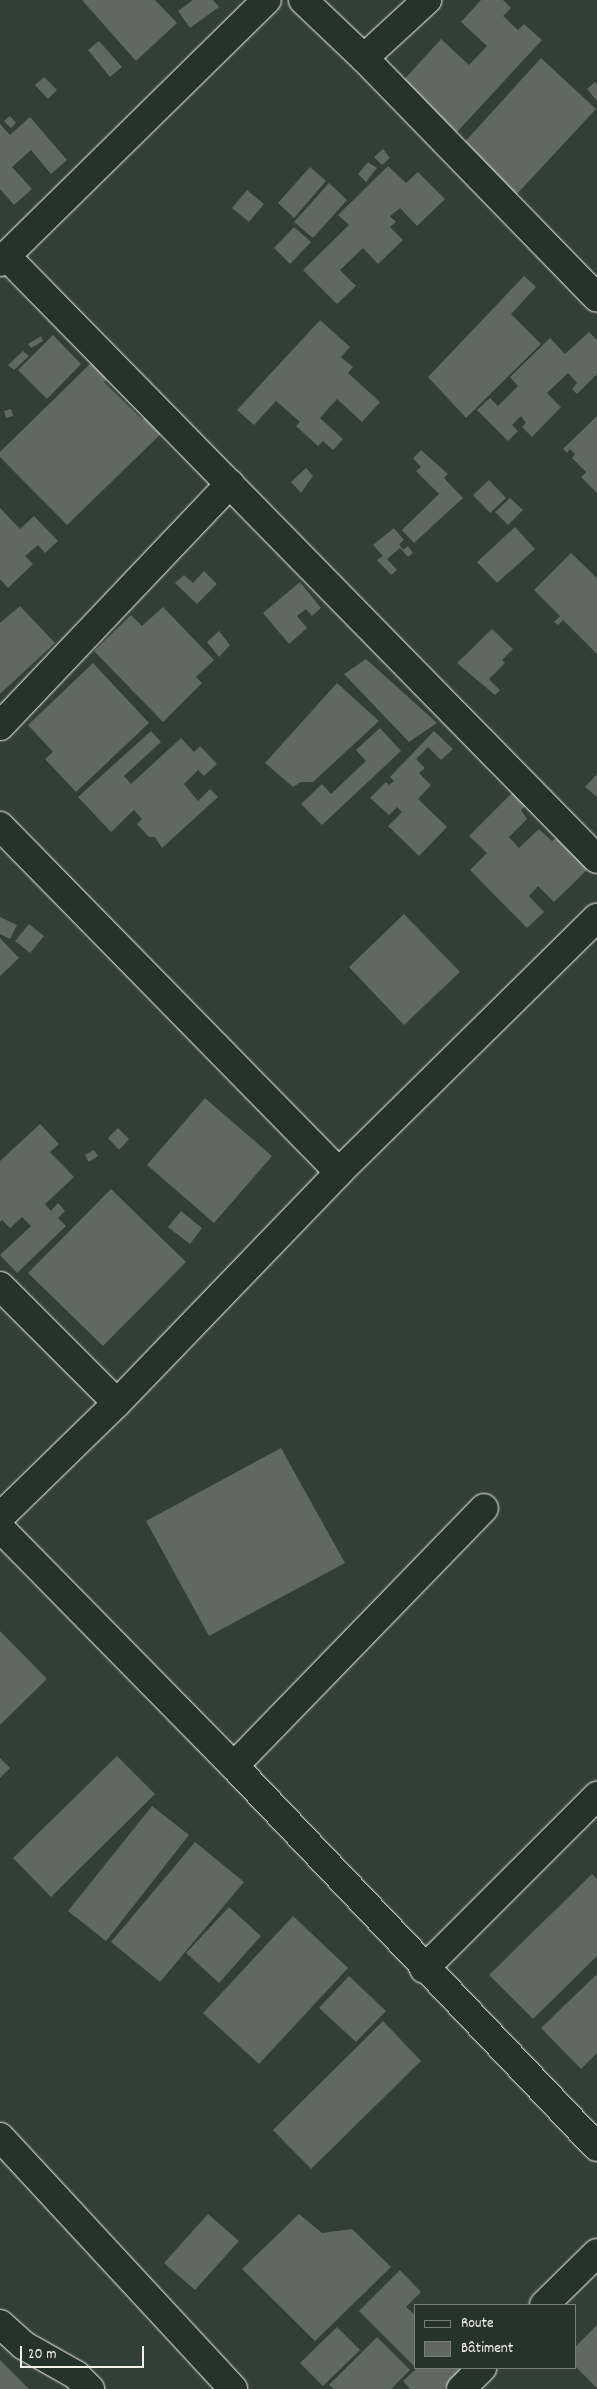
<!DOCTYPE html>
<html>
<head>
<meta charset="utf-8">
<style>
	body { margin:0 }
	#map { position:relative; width:597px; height:2389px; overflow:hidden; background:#323e38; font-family:Dekko,sans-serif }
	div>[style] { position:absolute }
	.building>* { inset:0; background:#5f6861 }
	.roads { filter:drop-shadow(0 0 1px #f4f1e8) drop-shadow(0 0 1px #f4f1e8) }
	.minor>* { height:28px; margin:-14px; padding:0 14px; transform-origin:14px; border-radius:14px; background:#26332d }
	span { translate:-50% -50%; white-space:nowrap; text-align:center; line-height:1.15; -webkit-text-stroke:5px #26332d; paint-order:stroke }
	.legend { position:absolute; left:414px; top:2304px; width:162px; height:65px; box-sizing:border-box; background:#26332d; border:1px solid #787f78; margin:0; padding:6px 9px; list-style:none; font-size:15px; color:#f4f1e8 }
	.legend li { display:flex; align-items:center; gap:10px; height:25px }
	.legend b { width:25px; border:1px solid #787f78 }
	.scale { position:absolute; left:20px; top:2346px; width:124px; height:22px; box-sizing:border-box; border:2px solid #f4f1e8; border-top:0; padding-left:6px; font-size:15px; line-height:18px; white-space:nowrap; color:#f4f1e8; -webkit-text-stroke:4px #26332d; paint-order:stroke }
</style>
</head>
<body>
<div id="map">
	<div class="building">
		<div style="clip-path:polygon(82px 0,155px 0,177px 23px,136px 61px)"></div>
		<div style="clip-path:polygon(193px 0,213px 0,219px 7px,190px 28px,178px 11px)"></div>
		<div style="clip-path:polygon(481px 0,503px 0,511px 8px,503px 16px,518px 30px,524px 24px,542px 40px,457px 132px,402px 82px,441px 39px,469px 65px,487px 46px,461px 22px)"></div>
		<div style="clip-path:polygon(99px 41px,122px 67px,110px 77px,88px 50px)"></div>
		<div style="clip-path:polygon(541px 58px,596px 109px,516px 195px,462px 145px)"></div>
		<div style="clip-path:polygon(44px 77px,57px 90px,48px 99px,35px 85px)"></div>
		<div style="clip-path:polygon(595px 82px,597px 85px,597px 101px,587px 89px)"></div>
		<div style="clip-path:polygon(10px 116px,16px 123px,11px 128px,4px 121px)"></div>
		<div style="clip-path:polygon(30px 117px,67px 160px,51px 174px,31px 150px,12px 167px,32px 189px,14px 205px,0 189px,0 124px,10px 135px)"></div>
		<div style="clip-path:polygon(383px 149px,390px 158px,382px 165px,374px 157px)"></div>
		<div style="clip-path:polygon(368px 162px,377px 168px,366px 182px,358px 174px)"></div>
		<div style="clip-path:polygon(388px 166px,406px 183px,418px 172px,445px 199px,417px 226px,400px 208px,390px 216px,396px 222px,390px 227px,403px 240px,378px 264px,363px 248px,340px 270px,356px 286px,337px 304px,303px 270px,349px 225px,338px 215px)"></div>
		<div style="clip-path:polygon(310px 167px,326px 181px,294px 218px,278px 203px)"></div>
		<div style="clip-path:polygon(329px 183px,347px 200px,313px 238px,294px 222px)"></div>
		<div style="clip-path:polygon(247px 190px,264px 204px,249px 222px,232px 208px)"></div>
		<div style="clip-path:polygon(294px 227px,311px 242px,290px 264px,274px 248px)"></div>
		<div style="clip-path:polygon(524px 276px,536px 287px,511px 314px,541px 344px,466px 418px,428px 377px)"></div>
		<div style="clip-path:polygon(320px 320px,350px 347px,341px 357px,353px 367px,348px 373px,380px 402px,362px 422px,337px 399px,320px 418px,343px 439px,333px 450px,323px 441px,318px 446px,296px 426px,300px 422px,276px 401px,254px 425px,237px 410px)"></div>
		<div style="clip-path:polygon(589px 332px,597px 340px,597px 374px,577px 394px,572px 389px,577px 383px,568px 373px,547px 393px,561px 407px,532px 437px,522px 427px,526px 423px,521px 416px,512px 425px,518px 431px,508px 441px,477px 410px,490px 398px,498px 406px,518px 386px,510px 377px,550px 338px,565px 354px)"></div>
		<div style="clip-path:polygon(53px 335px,81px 364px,47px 399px,18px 370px)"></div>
		<div style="clip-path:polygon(41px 336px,43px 341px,31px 348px,28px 344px)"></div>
		<div style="clip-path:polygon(23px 351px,29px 356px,14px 370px,8px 365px)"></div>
		<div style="clip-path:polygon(94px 360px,110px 377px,104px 382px,142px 419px,150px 412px,167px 428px,67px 525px,0 457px,0 452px)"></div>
		<div style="clip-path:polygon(11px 409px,13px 416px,6px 418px,4px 411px)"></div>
		<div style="clip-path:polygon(597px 416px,597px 493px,581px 477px,586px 472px,572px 458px,575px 454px,570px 449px,567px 453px,563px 449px)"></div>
		<div style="clip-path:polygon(421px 450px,448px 474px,444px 478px,463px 498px,414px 543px,402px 530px,439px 494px,416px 471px,421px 467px,413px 458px)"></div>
		<div style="clip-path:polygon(306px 468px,313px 476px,301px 493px,291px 482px)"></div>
		<div style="clip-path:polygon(489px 480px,506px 498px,490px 513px,473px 495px)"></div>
		<div style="clip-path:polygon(510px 498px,523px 510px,508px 525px,495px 512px)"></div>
		<div style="clip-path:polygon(0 508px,20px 529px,34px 516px,58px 541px,45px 553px,38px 545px,25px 556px,33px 564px,8px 588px,0 579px)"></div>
		<div style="clip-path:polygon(515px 527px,535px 549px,497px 583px,477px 562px)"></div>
		<div style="clip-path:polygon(394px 528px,404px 540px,399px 544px,403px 550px,408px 546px,413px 553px,408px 557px,400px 548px,387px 559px,397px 570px,391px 575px,377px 560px,383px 556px,373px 545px)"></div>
		<div style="clip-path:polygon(571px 553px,597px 578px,597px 654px,563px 620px,558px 625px,554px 622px,560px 616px,534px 590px)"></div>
		<div style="clip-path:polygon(204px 571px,217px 584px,197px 604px,175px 583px,184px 575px,193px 583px)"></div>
		<div style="clip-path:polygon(300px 582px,321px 608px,312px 616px,306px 609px,297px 616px,307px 628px,289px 644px,263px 613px)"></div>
		<div style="clip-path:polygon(20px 606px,55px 643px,0 694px,0 623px)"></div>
		<div style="clip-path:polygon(163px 607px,214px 660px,196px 677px,202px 683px,163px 722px,94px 651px,131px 615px,142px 626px)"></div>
		<div style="clip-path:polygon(492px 629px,513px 649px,502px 660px,505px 663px,489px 679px,500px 690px,495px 695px,457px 663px)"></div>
		<div style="clip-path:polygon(219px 631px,230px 645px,219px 657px,207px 642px)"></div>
		<div style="clip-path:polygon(366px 659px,437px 723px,409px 742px,344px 674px)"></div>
		<div style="clip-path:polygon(93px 663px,149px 723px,76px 792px,45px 759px,53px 752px,28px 725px)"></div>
		<div style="clip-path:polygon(337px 683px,379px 721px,313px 782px,301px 782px,293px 787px,265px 763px)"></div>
		<div style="clip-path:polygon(380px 728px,401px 751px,322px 825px,301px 804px,322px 784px,331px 794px,366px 761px,356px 750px)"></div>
		<div style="clip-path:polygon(151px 731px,161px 742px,124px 776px,131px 784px,181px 738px,194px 752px,200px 746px,217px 764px,204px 776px,198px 770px,184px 784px,198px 801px,210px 789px,218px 797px,162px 848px,155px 837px,149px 837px,137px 824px,142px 819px,134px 810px,111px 832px,78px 797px)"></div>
		<div style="clip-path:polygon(434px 731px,453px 749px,441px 760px,428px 747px,416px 759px,425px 768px,419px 773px,431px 785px,418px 799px,447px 827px,419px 856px,388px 826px,402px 812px,397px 807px,389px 815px,370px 798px,386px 782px,389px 785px,394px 781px,390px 777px)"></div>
		<div style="clip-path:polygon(597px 774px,597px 797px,585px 787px)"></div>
		<div style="clip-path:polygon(514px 791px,527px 804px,521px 810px,527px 819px,509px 837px,519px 848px,539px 829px,552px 841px,557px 837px,588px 869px,554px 902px,538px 886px,529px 896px,544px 912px,527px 928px,470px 870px,487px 853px,469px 836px)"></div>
		<div style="clip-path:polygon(404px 914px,460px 972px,404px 1025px,349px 967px)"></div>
		<div style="clip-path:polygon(0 917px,17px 925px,10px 939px,0 934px)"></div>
		<div style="clip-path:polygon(29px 924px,44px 936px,30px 953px,15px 941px)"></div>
		<div style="clip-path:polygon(0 938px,19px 958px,0 976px)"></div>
		<div style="clip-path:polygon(205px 1098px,272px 1156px,214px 1223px,147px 1165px)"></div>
		<div style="clip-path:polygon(40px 1124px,59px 1144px,50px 1152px,74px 1177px,45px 1204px,51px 1211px,58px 1203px,65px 1211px,58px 1218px,66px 1226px,17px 1273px,0 1255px,31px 1226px,22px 1217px,10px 1228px,2px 1220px,0 1222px,0 1161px)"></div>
		<div style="clip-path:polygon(118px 1128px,129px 1139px,119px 1150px,108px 1138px)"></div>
		<div style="clip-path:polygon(94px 1150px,98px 1156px,89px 1162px,85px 1155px)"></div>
		<div style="clip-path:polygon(111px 1189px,186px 1262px,103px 1346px,28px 1273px)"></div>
		<div style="clip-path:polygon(181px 1211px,202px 1228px,190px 1244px,168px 1227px)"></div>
		<div style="clip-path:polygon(281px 1448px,345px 1563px,209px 1636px,146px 1521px)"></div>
		<div style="clip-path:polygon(0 1631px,47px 1679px,0 1725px)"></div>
		<div style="clip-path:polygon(117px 1756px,155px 1794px,51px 1897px,13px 1858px)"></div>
		<div style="clip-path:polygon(0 1758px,10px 1768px,0 1778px)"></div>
		<div style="clip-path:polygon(152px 1806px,189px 1835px,106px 1941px,68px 1911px)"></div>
		<div style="clip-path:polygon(195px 1842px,244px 1882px,160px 1982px,111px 1942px)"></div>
		<div style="clip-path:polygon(592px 1874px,597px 1879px,597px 1956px,533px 2019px,489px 1975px)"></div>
		<div style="clip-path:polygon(229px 1907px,261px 1936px,219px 1983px,186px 1953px)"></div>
		<div style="clip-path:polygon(293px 1916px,348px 1968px,259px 2064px,203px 2013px)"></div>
		<div style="clip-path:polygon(597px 1974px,597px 2053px,581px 2069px,541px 2028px)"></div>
		<div style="clip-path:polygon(349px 1976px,386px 2011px,356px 2042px,319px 2008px)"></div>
		<div style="clip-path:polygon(383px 2021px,421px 2061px,311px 2169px,273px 2130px)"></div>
		<div style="clip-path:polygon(208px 2214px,239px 2241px,195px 2290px,164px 2263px)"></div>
		<div style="clip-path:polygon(299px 2214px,322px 2233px,352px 2229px,391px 2267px,315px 2341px,242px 2269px)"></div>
		<div style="clip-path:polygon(400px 2270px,421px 2292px,406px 2307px,416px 2316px,416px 2368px,359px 2311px)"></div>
		<div style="clip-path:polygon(597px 2325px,597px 2388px,576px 2367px,576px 2346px)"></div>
		<div style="clip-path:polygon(337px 2327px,360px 2350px,323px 2386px,300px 2363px)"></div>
		<div style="clip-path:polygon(377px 2337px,410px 2370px,391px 2389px,334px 2389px,329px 2385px)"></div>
		<div style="clip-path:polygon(0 2360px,29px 2389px,0 2389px)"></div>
		<div style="clip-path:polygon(417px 2368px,465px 2368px,443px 2389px,410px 2389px,403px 2381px)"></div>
	</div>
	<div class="roads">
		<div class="minor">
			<div style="left:303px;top:0;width:84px;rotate:43.6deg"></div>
			<div style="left:364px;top:58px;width:334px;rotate:45.8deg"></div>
			<div style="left:364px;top:58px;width:86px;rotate:-42.6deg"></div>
			<div style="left:6px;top:256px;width:844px;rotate:45.58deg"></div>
			<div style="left:0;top:262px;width:374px;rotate:-44.5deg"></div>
			<div style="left:0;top:726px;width:334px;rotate:-46.5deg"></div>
			<div style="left:0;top:826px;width:484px;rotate:45.6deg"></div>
			<div style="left:0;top:1286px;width:165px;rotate:45deg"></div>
			<div style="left:0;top:1517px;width:163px;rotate:-44.3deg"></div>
			<div style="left:117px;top:1403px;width:320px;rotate:-46.1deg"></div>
			<div style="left:339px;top:1172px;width:362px;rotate:-44.6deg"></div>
			<div style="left:0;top:1528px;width:334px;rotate:45.5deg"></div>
			<div style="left:234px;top:1766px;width:526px;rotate:46.39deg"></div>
			<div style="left:234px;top:1766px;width:359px;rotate:-45.9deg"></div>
			<div style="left:424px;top:1969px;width:245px;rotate:-45deg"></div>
			<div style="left:0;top:2137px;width:343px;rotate:47.2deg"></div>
			<div style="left:544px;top:2305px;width:74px;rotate:-44.5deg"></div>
			<div style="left:0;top:2324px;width:31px;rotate:42deg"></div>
			<div style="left:23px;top:2345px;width:61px;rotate:29.5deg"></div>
			<div style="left:76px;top:2375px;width:20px;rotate:45deg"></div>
			<div style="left:461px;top:2389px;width:30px;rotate:-45deg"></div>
		</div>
	</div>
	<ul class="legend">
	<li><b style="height:6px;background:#26332d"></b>Route</li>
	<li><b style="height:14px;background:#5f6861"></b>Bâtiment</li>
	</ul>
	<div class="scale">20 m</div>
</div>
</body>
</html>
